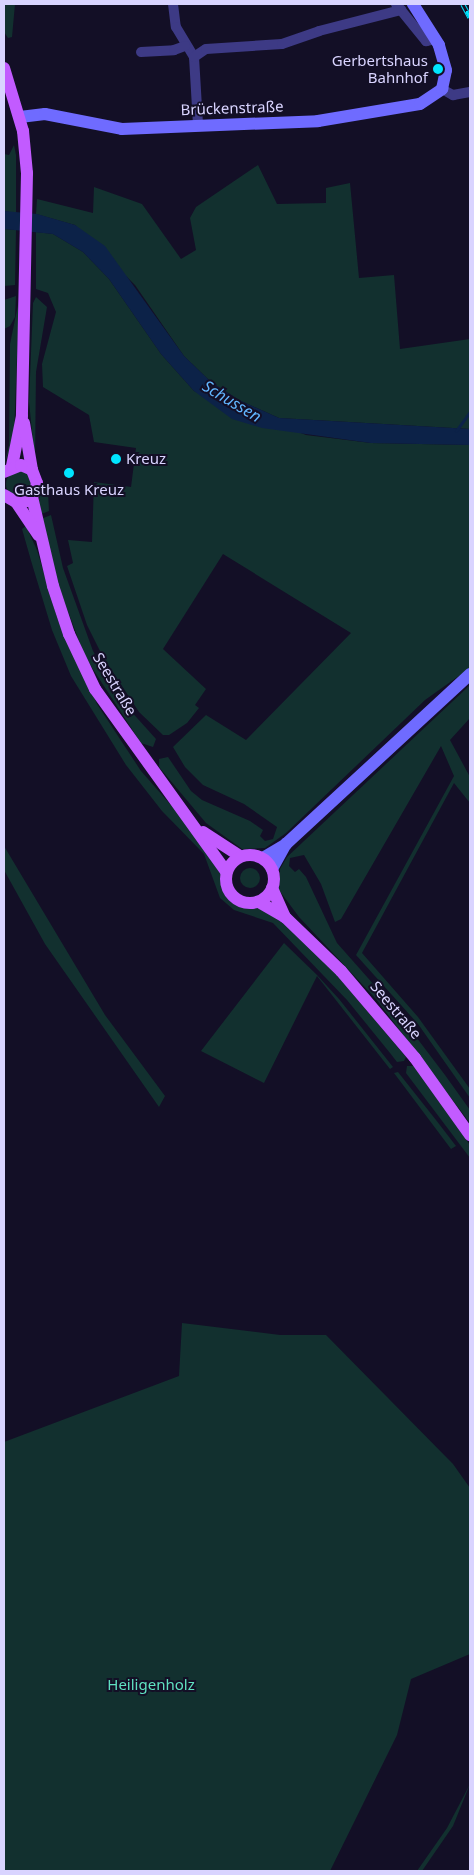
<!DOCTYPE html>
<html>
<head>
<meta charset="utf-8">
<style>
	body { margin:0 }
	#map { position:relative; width:474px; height:1875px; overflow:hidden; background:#130f26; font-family:"Noto Sans",sans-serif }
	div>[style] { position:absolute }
	.green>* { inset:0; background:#12302f }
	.round { border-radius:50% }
	.water>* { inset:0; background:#0c2248 }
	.stream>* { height:2.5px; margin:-1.25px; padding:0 1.25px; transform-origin:1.25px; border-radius:1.25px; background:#0c2248 }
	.street>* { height:10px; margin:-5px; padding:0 5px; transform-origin:5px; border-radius:5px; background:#3d3a85 }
	.secondary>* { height:12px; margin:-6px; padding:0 6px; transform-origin:6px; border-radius:6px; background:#6f6bff }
	.primary>* { height:12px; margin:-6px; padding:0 6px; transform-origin:6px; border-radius:6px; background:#c25bff }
	.primary>.ring { margin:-6px; padding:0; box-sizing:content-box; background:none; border:12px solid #c25bff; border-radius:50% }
	.rail>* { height:4.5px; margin-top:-2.25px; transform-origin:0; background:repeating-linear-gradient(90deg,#130f26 0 8px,#00e5ff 0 16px); box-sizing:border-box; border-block:1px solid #00e5ff }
	.dots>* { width:14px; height:14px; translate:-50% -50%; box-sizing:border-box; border:2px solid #130f26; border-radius:50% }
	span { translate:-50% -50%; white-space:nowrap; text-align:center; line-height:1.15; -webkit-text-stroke:4px #130f26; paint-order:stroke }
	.poi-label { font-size:15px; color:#d9d4ff }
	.right { translate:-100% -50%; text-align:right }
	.left { translate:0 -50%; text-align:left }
	.street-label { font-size:15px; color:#d9d4ff }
	.park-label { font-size:15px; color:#5fe0c0 }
	.water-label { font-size:16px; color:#62b6ff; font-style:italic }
	.frame { position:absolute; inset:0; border:5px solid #d9d4ff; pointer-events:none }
</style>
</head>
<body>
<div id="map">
	<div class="green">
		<div style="clip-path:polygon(4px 4px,15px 4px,12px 37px,8px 38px,4px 32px)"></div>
		<div style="clip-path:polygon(14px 145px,16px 155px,16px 213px,4px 211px,4px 154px,9px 155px)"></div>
		<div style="clip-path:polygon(258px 165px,277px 204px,326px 203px,326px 188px,350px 183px,359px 278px,394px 275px,400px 349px,470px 339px,470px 429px,279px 418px,239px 400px,211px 382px,184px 356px,135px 285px,75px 225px,36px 214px,37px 199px,93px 213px,94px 187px,142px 204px,181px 259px,196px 250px,190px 218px,196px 207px)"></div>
		<div style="clip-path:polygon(4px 229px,16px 230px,15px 285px,4px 286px)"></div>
		<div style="clip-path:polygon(36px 232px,53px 234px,83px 252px,109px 279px,161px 354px,194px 391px,306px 435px,371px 443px,470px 445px,470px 668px,425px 700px,286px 833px,265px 848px,242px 849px,206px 823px,159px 767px,159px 759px,168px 757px,191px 791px,202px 800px,250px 821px,263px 830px,260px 836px,265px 841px,273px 839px,277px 827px,244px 804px,203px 785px,185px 767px,173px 747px,206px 715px,246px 740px,351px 633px,223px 554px,163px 649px,206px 689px,195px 705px,199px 708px,187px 723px,169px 735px,163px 735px,139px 712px,103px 657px,87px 625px,67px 566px,73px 563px,68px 540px,92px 542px,94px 482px,131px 487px,136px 448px,94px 442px,89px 415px,43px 387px,42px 364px,56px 312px,48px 293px,36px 289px)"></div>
		<div style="clip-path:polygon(16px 296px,15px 317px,10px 326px,4px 329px,4px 300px)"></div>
		<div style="clip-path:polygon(36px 297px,47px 307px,36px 372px,35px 460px,29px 402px,33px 303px)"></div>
		<div style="clip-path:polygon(19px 300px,14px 437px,4px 465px,9px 445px,10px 344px)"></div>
		<div class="round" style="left:6px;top:471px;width:26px;height:26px"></div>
		<div style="clip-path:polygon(43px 488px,48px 492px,49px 511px,39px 515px,39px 499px)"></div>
		<div style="clip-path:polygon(51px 515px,63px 568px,93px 651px,129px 709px,156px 739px,153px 747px,141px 743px,85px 657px,60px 590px,41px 519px)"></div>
		<div style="clip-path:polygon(26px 526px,37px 550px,57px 617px,97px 704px,141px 771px,206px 845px,221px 871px,221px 884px,229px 898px,243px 906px,257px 907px,279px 918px,336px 974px,406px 1057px,404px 1061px,397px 1062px,390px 1053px,347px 1000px,273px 923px,234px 910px,220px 898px,204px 854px,162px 811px,126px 765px,71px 676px,52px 630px,32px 564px,22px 529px)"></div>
		<div style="clip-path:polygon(470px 685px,470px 718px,450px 740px,470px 777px,470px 803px,454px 783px,362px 953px,418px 1017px,470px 1089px,470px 1098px,418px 1024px,356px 955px,454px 776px,441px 746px,341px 919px,335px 922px,321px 884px,304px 855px,290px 858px,289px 866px,295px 872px,299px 869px,306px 877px,337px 943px,391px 1004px,445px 1075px,470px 1110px,470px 1123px,376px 999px,299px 917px,279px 890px,280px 869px,287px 857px)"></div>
		<div style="clip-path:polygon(4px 846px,105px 1015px,165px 1096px,159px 1107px,45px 944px,4px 870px)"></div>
		<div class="round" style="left:240px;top:868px;width:20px;height:20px"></div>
		<div style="clip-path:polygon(284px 943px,317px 975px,339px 999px,393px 1067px,390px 1069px,317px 976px,264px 1083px,201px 1051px)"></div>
		<div style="clip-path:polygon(407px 1066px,414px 1066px,470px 1145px,470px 1158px,406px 1073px)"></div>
		<div style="clip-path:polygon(398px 1072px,436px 1120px,456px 1146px,451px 1149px,394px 1073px)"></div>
		<div style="clip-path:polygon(182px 1323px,280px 1335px,326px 1335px,453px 1464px,470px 1488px,470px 1654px,411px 1679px,397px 1735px,330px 1871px,4px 1871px,4px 1442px,179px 1376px)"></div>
		<div style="clip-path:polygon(470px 1784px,453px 1826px,422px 1871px,417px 1871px,447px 1828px)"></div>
	</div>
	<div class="water">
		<div style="clip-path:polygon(4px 211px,37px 214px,75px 225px,105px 246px,184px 356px,211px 382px,239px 400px,279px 418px,470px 429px,470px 445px,371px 443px,262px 428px,232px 419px,194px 391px,161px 354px,109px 279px,83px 252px,53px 234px,4px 229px)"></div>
	</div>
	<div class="stream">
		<div style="left:456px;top:431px;width:24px;rotate:-54deg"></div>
	</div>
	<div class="street">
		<div style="left:173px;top:4px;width:23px;rotate:83deg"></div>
		<div style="left:176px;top:27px;width:35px;rotate:59deg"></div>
		<div style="left:194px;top:57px;width:68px;rotate:86.6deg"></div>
		<div style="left:396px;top:4px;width:48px;rotate:51deg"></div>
		<div style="left:426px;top:41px;width:10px;rotate:-11deg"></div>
		<div style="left:141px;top:52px;width:33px;rotate:-3deg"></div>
		<div style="left:174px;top:50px;width:12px;rotate:-20deg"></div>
		<div style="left:194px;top:57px;width:14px;rotate:-34deg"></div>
		<div style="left:206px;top:49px;width:76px;rotate:-3.8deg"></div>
		<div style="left:282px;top:44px;width:39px;rotate:-19deg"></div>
		<div style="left:319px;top:31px;width:85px;rotate:-14.4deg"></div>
		<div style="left:442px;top:89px;width:13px;rotate:29deg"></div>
		<div style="left:453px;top:95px;width:17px;rotate:-10deg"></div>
	</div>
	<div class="secondary">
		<div style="left:20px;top:117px;width:25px;rotate:-7deg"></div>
		<div style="left:45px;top:114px;width:78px;rotate:11deg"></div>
		<div style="left:122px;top:129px;width:196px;rotate:-2.3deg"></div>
		<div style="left:318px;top:121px;width:103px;rotate:-9.5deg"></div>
		<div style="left:420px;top:104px;width:27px;rotate:-34deg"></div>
		<div style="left:442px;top:89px;width:19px;rotate:-78deg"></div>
		<div style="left:446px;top:70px;width:26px;rotate:-106deg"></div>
		<div style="left:439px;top:45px;width:49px;rotate:-122.4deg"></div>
		<div style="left:263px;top:858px;width:27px;rotate:-31deg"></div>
		<div style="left:286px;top:844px;width:251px;rotate:-42.7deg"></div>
		<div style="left:272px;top:869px;width:29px;rotate:-61deg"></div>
	</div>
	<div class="primary">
		<div style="left:4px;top:68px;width:66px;rotate:73.2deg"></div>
		<div style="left:23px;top:131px;width:42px;rotate:84.6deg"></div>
		<div style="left:27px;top:173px;width:243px;rotate:91.2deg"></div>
		<div style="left:22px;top:416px;width:51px;rotate:101.3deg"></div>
		<div style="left:24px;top:423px;width:48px;rotate:80.3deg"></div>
		<div style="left:4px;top:472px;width:18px;rotate:-22deg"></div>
		<div style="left:21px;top:465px;width:12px;rotate:24deg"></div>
		<div style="left:32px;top:470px;width:14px;rotate:69deg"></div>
		<div style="left:37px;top:483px;width:9px;rotate:103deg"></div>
		<div style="left:35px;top:492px;width:12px;rotate:132deg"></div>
		<div style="left:27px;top:501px;width:11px;rotate:175deg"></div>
		<div style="left:16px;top:502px;width:14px;rotate:-150deg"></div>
		<div style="left:32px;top:497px;width:91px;rotate:76.7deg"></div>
		<div style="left:53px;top:586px;width:51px;rotate:71.6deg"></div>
		<div style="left:69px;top:634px;width:61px;rotate:64.7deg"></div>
		<div style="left:95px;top:689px;width:224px;rotate:54.3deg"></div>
		<div style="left:16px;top:502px;width:40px;rotate:56deg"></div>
		<div style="left:203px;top:832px;width:44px;rotate:33deg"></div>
		<div class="ring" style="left:226px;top:855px;width:36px;height:36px"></div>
		<div style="left:272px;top:888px;width:32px;rotate:66deg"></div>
		<div style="left:259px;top:902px;width:30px;rotate:30deg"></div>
		<div style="left:285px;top:917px;width:78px;rotate:44deg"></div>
		<div style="left:341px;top:971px;width:114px;rotate:49.6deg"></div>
		<div style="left:415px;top:1058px;width:95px;rotate:54.5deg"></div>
	</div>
	<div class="rail">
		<div style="left:463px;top:4px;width:15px;rotate:62deg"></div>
	</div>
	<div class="dots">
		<div style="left:438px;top:69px;background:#00e5ff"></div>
		<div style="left:116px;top:459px;background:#00e5ff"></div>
		<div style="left:69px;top:473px;background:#00e5ff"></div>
	</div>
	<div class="poi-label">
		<span class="right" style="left:428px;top:69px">Gerbertshaus<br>Bahnhof</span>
		<span class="left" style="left:126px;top:459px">Kreuz</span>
		<span style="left:69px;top:490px">Gasthaus Kreuz</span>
	</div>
	<div class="street-label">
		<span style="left:232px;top:108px;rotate:-2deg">Brückenstraße</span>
		<span style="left:115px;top:684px;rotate:59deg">Seestraße</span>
		<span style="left:396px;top:1010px;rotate:50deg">Seestraße</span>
	</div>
	<div class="park-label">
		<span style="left:151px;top:1685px">Heiligenholz</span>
	</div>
	<div class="water-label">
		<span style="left:232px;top:401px;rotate:31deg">Schussen</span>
	</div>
	<div class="frame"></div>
</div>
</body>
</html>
